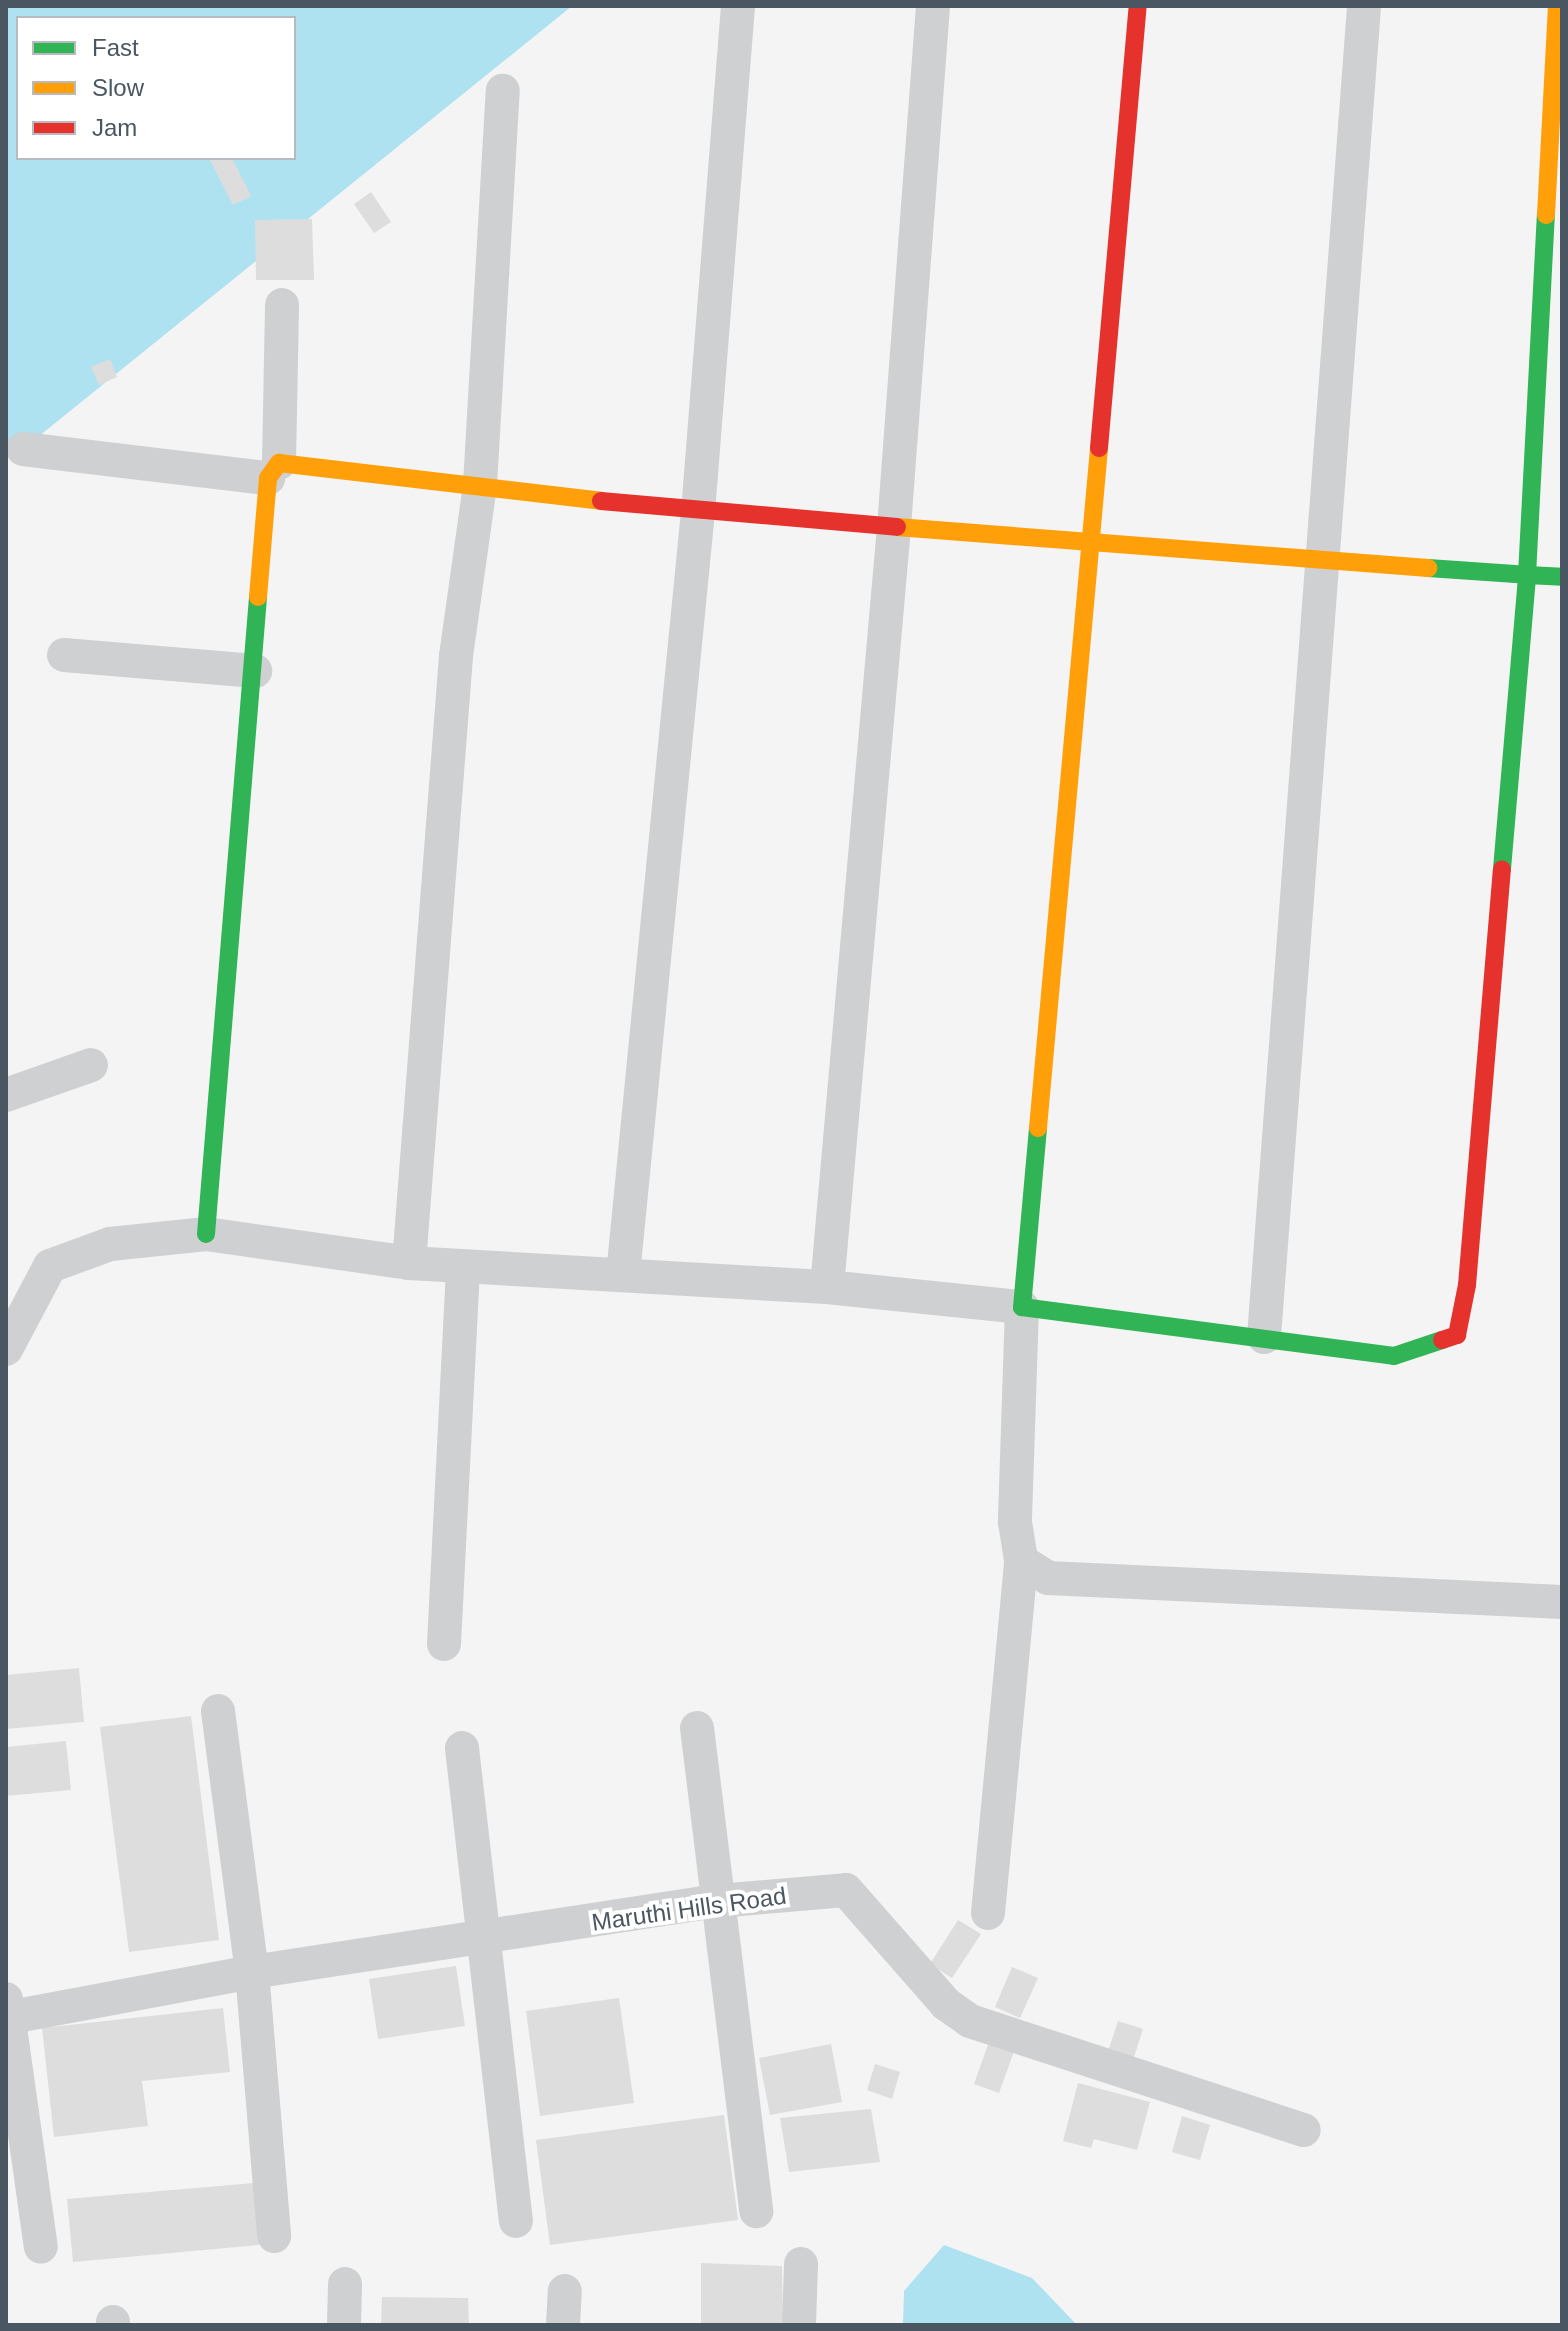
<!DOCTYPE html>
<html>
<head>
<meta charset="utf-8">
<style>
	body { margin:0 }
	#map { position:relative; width:1568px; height:2331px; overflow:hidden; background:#f4f4f4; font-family:Helvetica,sans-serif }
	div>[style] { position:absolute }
	.water>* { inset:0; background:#aee2f0 }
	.building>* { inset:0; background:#ddddde }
	.street>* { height:34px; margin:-17px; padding:0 17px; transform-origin:17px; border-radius:17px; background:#ced0d2 }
	.fast>* { height:18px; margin:-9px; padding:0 9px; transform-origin:9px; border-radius:9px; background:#30b455 }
	.slow>* { height:18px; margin:-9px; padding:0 9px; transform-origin:9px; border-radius:9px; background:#ff9f0a }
	.jam>* { height:18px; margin:-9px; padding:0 9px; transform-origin:9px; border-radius:9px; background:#e5322d }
	span { translate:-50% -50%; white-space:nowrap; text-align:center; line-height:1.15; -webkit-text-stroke:8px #fff; paint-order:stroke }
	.street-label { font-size:24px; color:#4a5661 }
	.frame { position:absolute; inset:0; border:8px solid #4a5661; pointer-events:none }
	.legend { position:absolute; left:16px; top:16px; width:280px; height:144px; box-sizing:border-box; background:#fff; border:2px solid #b7bbc0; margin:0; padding:10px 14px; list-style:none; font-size:24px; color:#4a5661 }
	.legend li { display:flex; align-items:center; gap:16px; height:40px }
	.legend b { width:40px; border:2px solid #b7bbc0 }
</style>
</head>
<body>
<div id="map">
	<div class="water">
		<div style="clip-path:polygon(evenodd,6px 6px,572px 6px,23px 449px,6px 452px,6px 6px,18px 18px,294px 18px,294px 158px,18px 158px,18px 18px)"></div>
		<div style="clip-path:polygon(944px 2245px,1032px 2278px,1077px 2325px,903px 2325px,904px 2291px)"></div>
	</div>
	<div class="building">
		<div style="clip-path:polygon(209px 158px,232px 158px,251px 196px,233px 205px)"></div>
		<div style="clip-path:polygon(371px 192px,391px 222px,374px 233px,354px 204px)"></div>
		<div style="clip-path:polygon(312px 219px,314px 280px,256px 280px,255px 220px)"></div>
		<div style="clip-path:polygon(110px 359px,117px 377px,99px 385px,91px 367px)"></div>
		<div style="clip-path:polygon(79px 1668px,84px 1722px,6px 1729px,6px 1675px)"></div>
		<div style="clip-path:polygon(191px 1716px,219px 1940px,129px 1952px,100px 1727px)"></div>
		<div style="clip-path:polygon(66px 1741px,71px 1790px,6px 1796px,6px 1747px)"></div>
		<div style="clip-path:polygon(958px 1920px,981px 1934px,952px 1978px,930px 1964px)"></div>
		<div style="clip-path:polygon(456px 1966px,465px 2026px,378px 2039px,369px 1979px)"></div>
		<div style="clip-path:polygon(1012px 1967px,1038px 1978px,1020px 2018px,995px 2007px)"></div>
		<div style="clip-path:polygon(619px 1998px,634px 2103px,540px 2116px,526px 2011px)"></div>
		<div style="clip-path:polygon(223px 2008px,230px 2072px,142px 2081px,148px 2126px,54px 2137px,42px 2028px)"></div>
		<div style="clip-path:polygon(1118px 2021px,1143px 2029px,1130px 2069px,1105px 2061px)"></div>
		<div style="clip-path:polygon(990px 2039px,1015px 2049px,999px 2093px,974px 2084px)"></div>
		<div style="clip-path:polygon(831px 2044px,842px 2102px,770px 2115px,759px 2058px)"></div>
		<div style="clip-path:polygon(875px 2064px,900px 2072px,892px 2099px,867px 2090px)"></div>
		<div style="clip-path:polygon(1078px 2083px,1150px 2102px,1137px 2150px,1094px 2139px,1091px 2148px,1063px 2141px)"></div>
		<div style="clip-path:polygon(871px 2109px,880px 2162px,789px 2172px,780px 2118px)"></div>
		<div style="clip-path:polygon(724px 2115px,738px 2220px,550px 2245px,536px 2140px)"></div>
		<div style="clip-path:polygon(1182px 2116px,1210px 2125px,1200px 2160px,1172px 2152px)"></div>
		<div style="clip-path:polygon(254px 2183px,259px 2245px,73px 2262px,67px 2199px)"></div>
		<div style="clip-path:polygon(701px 2263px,782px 2266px,783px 2325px,701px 2325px)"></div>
		<div style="clip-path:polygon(382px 2297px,468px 2298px,469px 2325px,381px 2325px)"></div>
	</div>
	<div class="street">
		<div style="left:23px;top:449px;width:247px;rotate:6.8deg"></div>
		<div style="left:279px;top:463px;width:158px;rotate:-88.9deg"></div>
		<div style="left:64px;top:655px;width:192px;rotate:4.8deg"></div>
		<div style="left:6px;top:1095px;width:90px;rotate:-19.4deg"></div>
		<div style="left:409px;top:1263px;width:609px;rotate:-85.57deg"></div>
		<div style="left:456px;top:656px;width:173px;rotate:-82deg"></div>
		<div style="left:480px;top:485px;width:395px;rotate:-86.7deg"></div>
		<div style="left:623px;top:1275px;width:767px;rotate:-84.39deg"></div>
		<div style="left:698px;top:512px;width:508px;rotate:-85.48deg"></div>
		<div style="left:827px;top:1287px;width:763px;rotate:-84.96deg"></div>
		<div style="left:894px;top:527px;width:522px;rotate:-85.72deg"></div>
		<div style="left:1264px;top:1337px;width:1335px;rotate:-85.7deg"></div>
		<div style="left:6px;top:1349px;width:94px;rotate:-62.1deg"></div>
		<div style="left:50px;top:1266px;width:64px;rotate:-20.1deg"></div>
		<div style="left:110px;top:1244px;width:97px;rotate:-5.9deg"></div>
		<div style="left:206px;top:1234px;width:205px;rotate:8.1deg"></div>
		<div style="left:409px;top:1263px;width:419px;rotate:3.3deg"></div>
		<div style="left:827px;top:1287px;width:196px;rotate:5.9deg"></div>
		<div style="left:1022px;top:1307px;width:215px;rotate:91.9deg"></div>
		<div style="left:1015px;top:1522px;width:39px;rotate:81deg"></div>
		<div style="left:1021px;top:1561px;width:32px;rotate:32deg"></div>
		<div style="left:1048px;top:1578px;width:515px;rotate:2.67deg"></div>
		<div style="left:444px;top:1644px;width:378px;rotate:-87.1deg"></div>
		<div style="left:218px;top:1711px;width:263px;rotate:82.6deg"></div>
		<div style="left:252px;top:1972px;width:265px;rotate:85.2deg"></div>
		<div style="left:697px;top:1728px;width:487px;rotate:83deg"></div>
		<div style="left:462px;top:1748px;width:476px;rotate:83.5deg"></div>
		<div style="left:988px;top:1913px;width:354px;rotate:-84.6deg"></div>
		<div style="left:6px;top:1999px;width:250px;rotate:82deg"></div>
		<div style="left:6px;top:2018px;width:250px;rotate:-10.6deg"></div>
		<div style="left:252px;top:1972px;width:471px;rotate:-8.7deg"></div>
		<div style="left:718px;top:1901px;width:128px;rotate:-4.9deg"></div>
		<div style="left:846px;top:1890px;width:152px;rotate:48.7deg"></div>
		<div style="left:946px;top:2004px;width:29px;rotate:35deg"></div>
		<div style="left:970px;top:2021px;width:351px;rotate:18.1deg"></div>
		<div style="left:113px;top:2325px;width:3px;rotate:-90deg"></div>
		<div style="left:344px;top:2325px;width:41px;rotate:-88.6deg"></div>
		<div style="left:563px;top:2325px;width:34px;rotate:-87deg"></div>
		<div style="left:799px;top:2325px;width:61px;rotate:-88.1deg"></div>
	</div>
	<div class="fast">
		<div style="left:1428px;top:568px;width:99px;rotate:4deg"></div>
		<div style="left:1527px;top:575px;width:361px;rotate:-87deg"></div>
		<div style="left:1502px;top:869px;width:295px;rotate:-85.1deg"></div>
		<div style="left:1527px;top:575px;width:35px;rotate:3deg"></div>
		<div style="left:1038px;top:1128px;width:180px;rotate:95.1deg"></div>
		<div style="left:1022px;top:1307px;width:375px;rotate:7.5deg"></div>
		<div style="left:1394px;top:1356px;width:51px;rotate:-18.4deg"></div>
		<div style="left:206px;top:1234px;width:639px;rotate:-85.33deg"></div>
	</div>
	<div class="slow">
		<div style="left:1546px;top:215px;width:209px;rotate:-87deg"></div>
		<div style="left:897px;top:527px;width:533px;rotate:4.42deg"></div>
		<div style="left:258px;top:597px;width:119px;rotate:-85.2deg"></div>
		<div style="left:268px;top:478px;width:19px;rotate:-54deg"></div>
		<div style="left:279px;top:463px;width:324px;rotate:6.7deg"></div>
		<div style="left:1038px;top:1128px;width:683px;rotate:-84.87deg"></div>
	</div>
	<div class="jam">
		<div style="left:1099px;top:448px;width:444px;rotate:-85deg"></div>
		<div style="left:601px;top:501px;width:297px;rotate:5deg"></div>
		<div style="left:1442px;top:1340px;width:16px;rotate:-18deg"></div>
		<div style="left:1457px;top:1335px;width:51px;rotate:-78.7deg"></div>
		<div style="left:1467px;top:1285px;width:417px;rotate:-85.2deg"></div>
	</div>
	<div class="street-label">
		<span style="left:689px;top:1909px;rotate:-8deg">Maruthi Hills Road</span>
	</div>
	<div class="frame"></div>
	<ul class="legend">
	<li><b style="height:10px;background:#30b455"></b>Fast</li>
	<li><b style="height:10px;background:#ff9f0a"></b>Slow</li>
	<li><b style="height:10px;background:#e5322d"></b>Jam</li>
	</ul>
</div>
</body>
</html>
